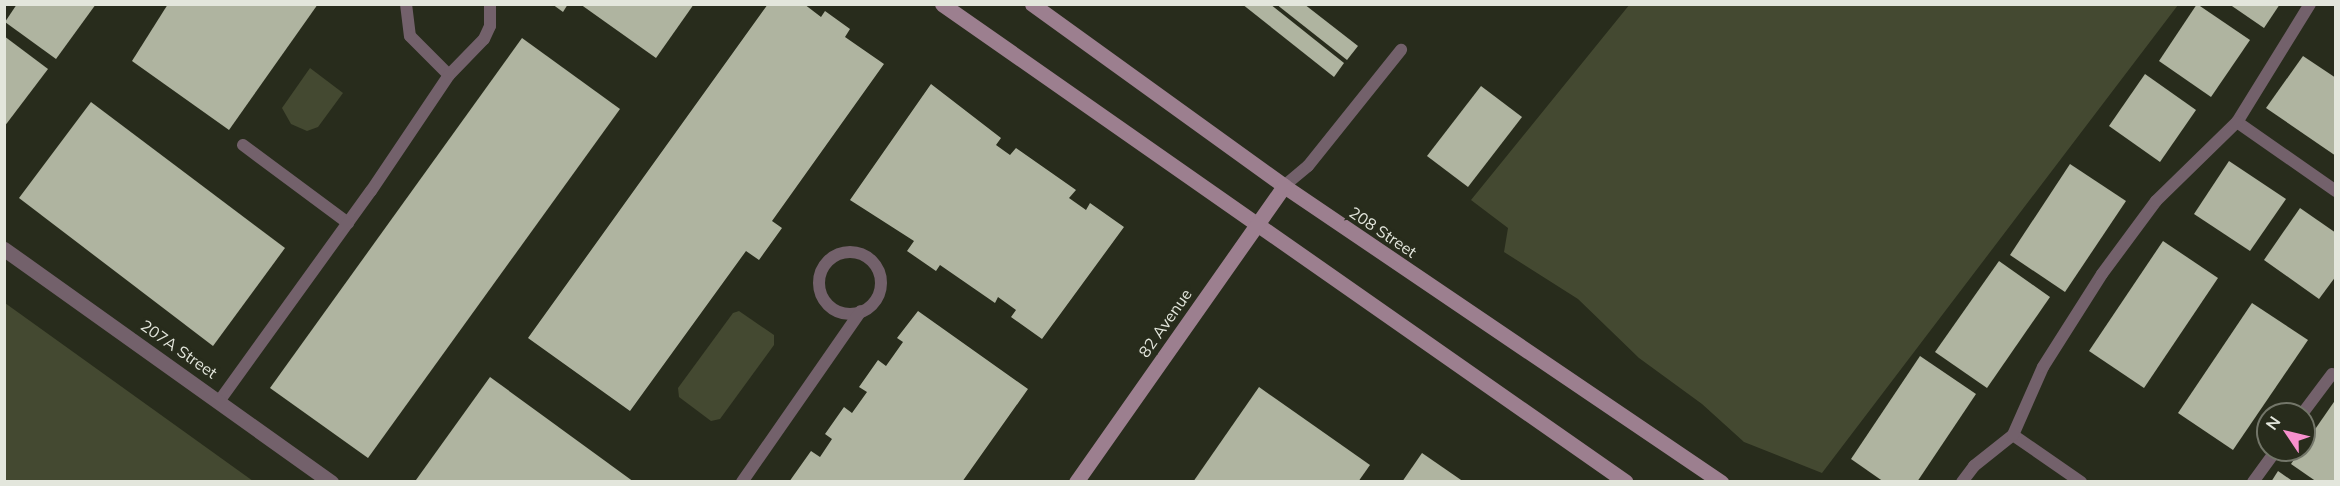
<!DOCTYPE html>
<html>
<head>
<meta charset="utf-8">
<style>
	body { margin:0 }
	#map { position:relative; width:2340px; height:486px; overflow:hidden; background:#282c1c; font-family:Mulish,sans-serif }
	div>[style] { position:absolute }
	.green>* { inset:0; background:#444931 }
	.building>* { inset:0; background:#afb4a0 }
	.lane>* { height:12px; margin:-6px; padding:0 6px; transform-origin:6px; border-radius:6px; background:#73616b }
	.lane>.ring { margin:-6px; padding:0; box-sizing:content-box; background:none; border:12px solid #73616b; border-radius:50% }
	.street>* { height:15px; margin:-7.5px; padding:0 7.5px; transform-origin:7.5px; border-radius:7.5px; background:#73616b }
	.secondary>* { height:15px; margin:-7.5px; padding:0 7.5px; transform-origin:7.5px; border-radius:7.5px; background:#9c7f8f }
	span { translate:-50% -50%; white-space:nowrap; text-align:center; line-height:1.15; -webkit-text-stroke:6px #282c1c; paint-order:stroke }
	.street-label { font-size:16px; color:#e3e6dc }
	.frame { position:absolute; inset:0; border:6px solid #e3e6dc; pointer-events:none }
	.north { position:absolute; left:2256px; top:402px; width:60px; height:60px; box-sizing:border-box; background:#282c1c; border:2px solid #737669; border-radius:50%; rotate:305deg; font-size:16px; font-weight:700; line-height:24px; text-align:center; color:#e3e6dc }
	.north::after { content:''; display:block; margin:auto; width:21px; height:27px; background:#f790cd; clip-path:polygon(50% 0,100% 100%,50% 72%,0 100%) }
</style>
</head>
<body>
<div id="map">
	<div class="green">
		<div style="clip-path:polygon(1630px 4px,2178px 4px,2178px 5px,1822px 473px,1744px 442px,1702px 404px,1639px 358px,1578px 299px,1504px 252px,1508px 228px,1471px 200px)"></div>
		<div style="clip-path:polygon(310px 68px,343px 93px,318px 127px,307px 131px,291px 124px,282px 108px)"></div>
		<div style="clip-path:polygon(4px 303px,5px 303px,253px 481px,5px 481px)"></div>
		<div style="clip-path:polygon(739px 311px,774px 335px,774px 345px,720px 419px,711px 421px,679px 397px,678px 388px,733px 313px)"></div>
	</div>
	<div class="building">
		<div style="clip-path:polygon(17px 4px,96px 4px,56px 59px,5px 22px)"></div>
		<div style="clip-path:polygon(168px 4px,318px 4px,229px 130px,132px 61px)"></div>
		<div style="clip-path:polygon(552px 4px,568px 4px,563px 12px)"></div>
		<div style="clip-path:polygon(580px 4px,694px 4px,656px 58px)"></div>
		<div style="clip-path:polygon(768px 4px,804px 4px,821px 17px,825px 11px,850px 29px,845px 37px,884px 64px,772px 221px,782px 228px,759px 260px,746px 251px,630px 411px,528px 338px)"></div>
		<div style="clip-path:polygon(1242px 4px,1270px 4px,1344px 63px,1334px 77px)"></div>
		<div style="clip-path:polygon(1276px 4px,1304px 4px,1358px 46px,1347px 60px)"></div>
		<div style="clip-path:polygon(2197px 4px,2250px 40px,2211px 97px,2159px 61px)"></div>
		<div style="clip-path:polygon(2229px 4px,2280px 4px,2264px 28px)"></div>
		<div style="clip-path:polygon(4px 36px,48px 69px,4px 127px)"></div>
		<div style="clip-path:polygon(522px 38px,620px 109px,368px 458px,270px 388px)"></div>
		<div style="clip-path:polygon(2303px 56px,2336px 78px,2336px 156px,2266px 108px)"></div>
		<div style="clip-path:polygon(2145px 74px,2196px 110px,2160px 162px,2109px 126px)"></div>
		<div style="clip-path:polygon(931px 84px,1001px 138px,996px 145px,1010px 155px,1016px 148px,1076px 190px,1069px 198px,1086px 210px,1090px 203px,1124px 227px,1042px 339px,1011px 317px,1016px 310px,998px 297px,995px 303px,940px 265px,936px 271px,907px 251px,914px 241px,850px 200px)"></div>
		<div style="clip-path:polygon(1481px 86px,1522px 117px,1468px 187px,1427px 156px)"></div>
		<div style="clip-path:polygon(91px 102px,285px 248px,213px 346px,19px 198px)"></div>
		<div style="clip-path:polygon(2229px 161px,2286px 199px,2250px 251px,2194px 214px)"></div>
		<div style="clip-path:polygon(2070px 164px,2126px 201px,2065px 292px,2010px 255px)"></div>
		<div style="clip-path:polygon(2300px 208px,2336px 233px,2336px 276px,2319px 299px,2264px 260px)"></div>
		<div style="clip-path:polygon(2163px 241px,2218px 278px,2144px 388px,2089px 351px)"></div>
		<div style="clip-path:polygon(1999px 261px,2050px 297px,1987px 388px,1935px 352px)"></div>
		<div style="clip-path:polygon(2252px 303px,2308px 340px,2233px 450px,2178px 413px)"></div>
		<div style="clip-path:polygon(918px 311px,1028px 389px,962px 482px,789px 482px,811px 451px,820px 457px,832px 439px,825px 434px,844px 407px,852px 413px,867px 392px,859px 387px,878px 360px,886px 366px,903px 342px,897px 338px)"></div>
		<div style="clip-path:polygon(1920px 356px,1976px 394px,1917px 482px,1884px 482px,1851px 459px)"></div>
		<div style="clip-path:polygon(490px 377px,634px 482px,416px 480px)"></div>
		<div style="clip-path:polygon(1259px 387px,1370px 465px,1358px 482px,1193px 482px)"></div>
		<div style="clip-path:polygon(2336px 399px,2336px 482px,2317px 482px,2291px 464px)"></div>
		<div style="clip-path:polygon(1422px 453px,1464px 482px,1402px 482px)"></div>
		<div style="clip-path:polygon(2278px 471px,2294px 482px,2271px 482px)"></div>
	</div>
	<div class="lane">
		<div style="left:406px;top:4px;width:32px;rotate:83deg"></div>
		<div style="left:410px;top:36px;width:55px;rotate:45deg"></div>
		<div style="left:449px;top:75px;width:50px;rotate:-45.8deg"></div>
		<div style="left:484px;top:39px;width:14px;rotate:-65deg"></div>
		<div style="left:490px;top:26px;width:22px;rotate:-90deg"></div>
		<div style="left:2310px;top:4px;width:139px;rotate:121.7deg"></div>
		<div style="left:2237px;top:122px;width:121px;rotate:34.9deg"></div>
		<div style="left:243px;top:145px;width:131px;rotate:36.6deg"></div>
		<div style="left:1284px;top:186px;width:31px;rotate:-40deg"></div>
		<div style="left:1308px;top:166px;width:149px;rotate:-51.3deg"></div>
		<div class="ring" style="left:819px;top:252px;width:50px;height:50px"></div>
		<div style="left:220px;top:400px;width:258px;rotate:-54.2deg"></div>
		<div style="left:371px;top:191px;width:140px;rotate:-56.1deg"></div>
		<div style="left:2302px;top:414px;width:50px;rotate:-53.1deg"></div>
		<div style="left:2013px;top:435px;width:83px;rotate:34.7deg"></div>
		<div style="left:742px;top:482px;width:208px;rotate:-55.2deg"></div>
		<div style="left:1962px;top:482px;width:20px;rotate:-53deg"></div>
		<div style="left:1974px;top:466px;width:50px;rotate:-38.5deg"></div>
		<div style="left:2013px;top:435px;width:74px;rotate:-66.2deg"></div>
		<div style="left:2043px;top:367px;width:110px;rotate:-57.6deg"></div>
		<div style="left:2102px;top:274px;width:91px;rotate:-53.5deg"></div>
		<div style="left:2156px;top:201px;width:113px;rotate:-44.3deg"></div>
		<div style="left:2253px;top:482px;width:39px;rotate:-54deg"></div>
	</div>
	<div class="street">
		<div style="left:4px;top:249px;width:402px;rotate:35.5deg"></div>
	</div>
	<div class="secondary">
		<div style="left:942px;top:4px;width:834px;rotate:34.95deg"></div>
		<div style="left:1032px;top:4px;width:311px;rotate:35.8deg"></div>
		<div style="left:1284px;top:186px;width:528px;rotate:34.11deg"></div>
		<div style="left:1076px;top:482px;width:362px;rotate:-54.9deg"></div>
	</div>
	<div class="street-label">
		<span style="left:1383px;top:232px;rotate:34deg">208 Street</span>
		<span style="left:1165px;top:323px;rotate:-55deg">82 Avenue</span>
		<span style="left:179px;top:349px;rotate:35deg">207A Street</span>
	</div>
	<div class="frame"></div>
	<div class="north">N</div>
</div>
</body>
</html>
